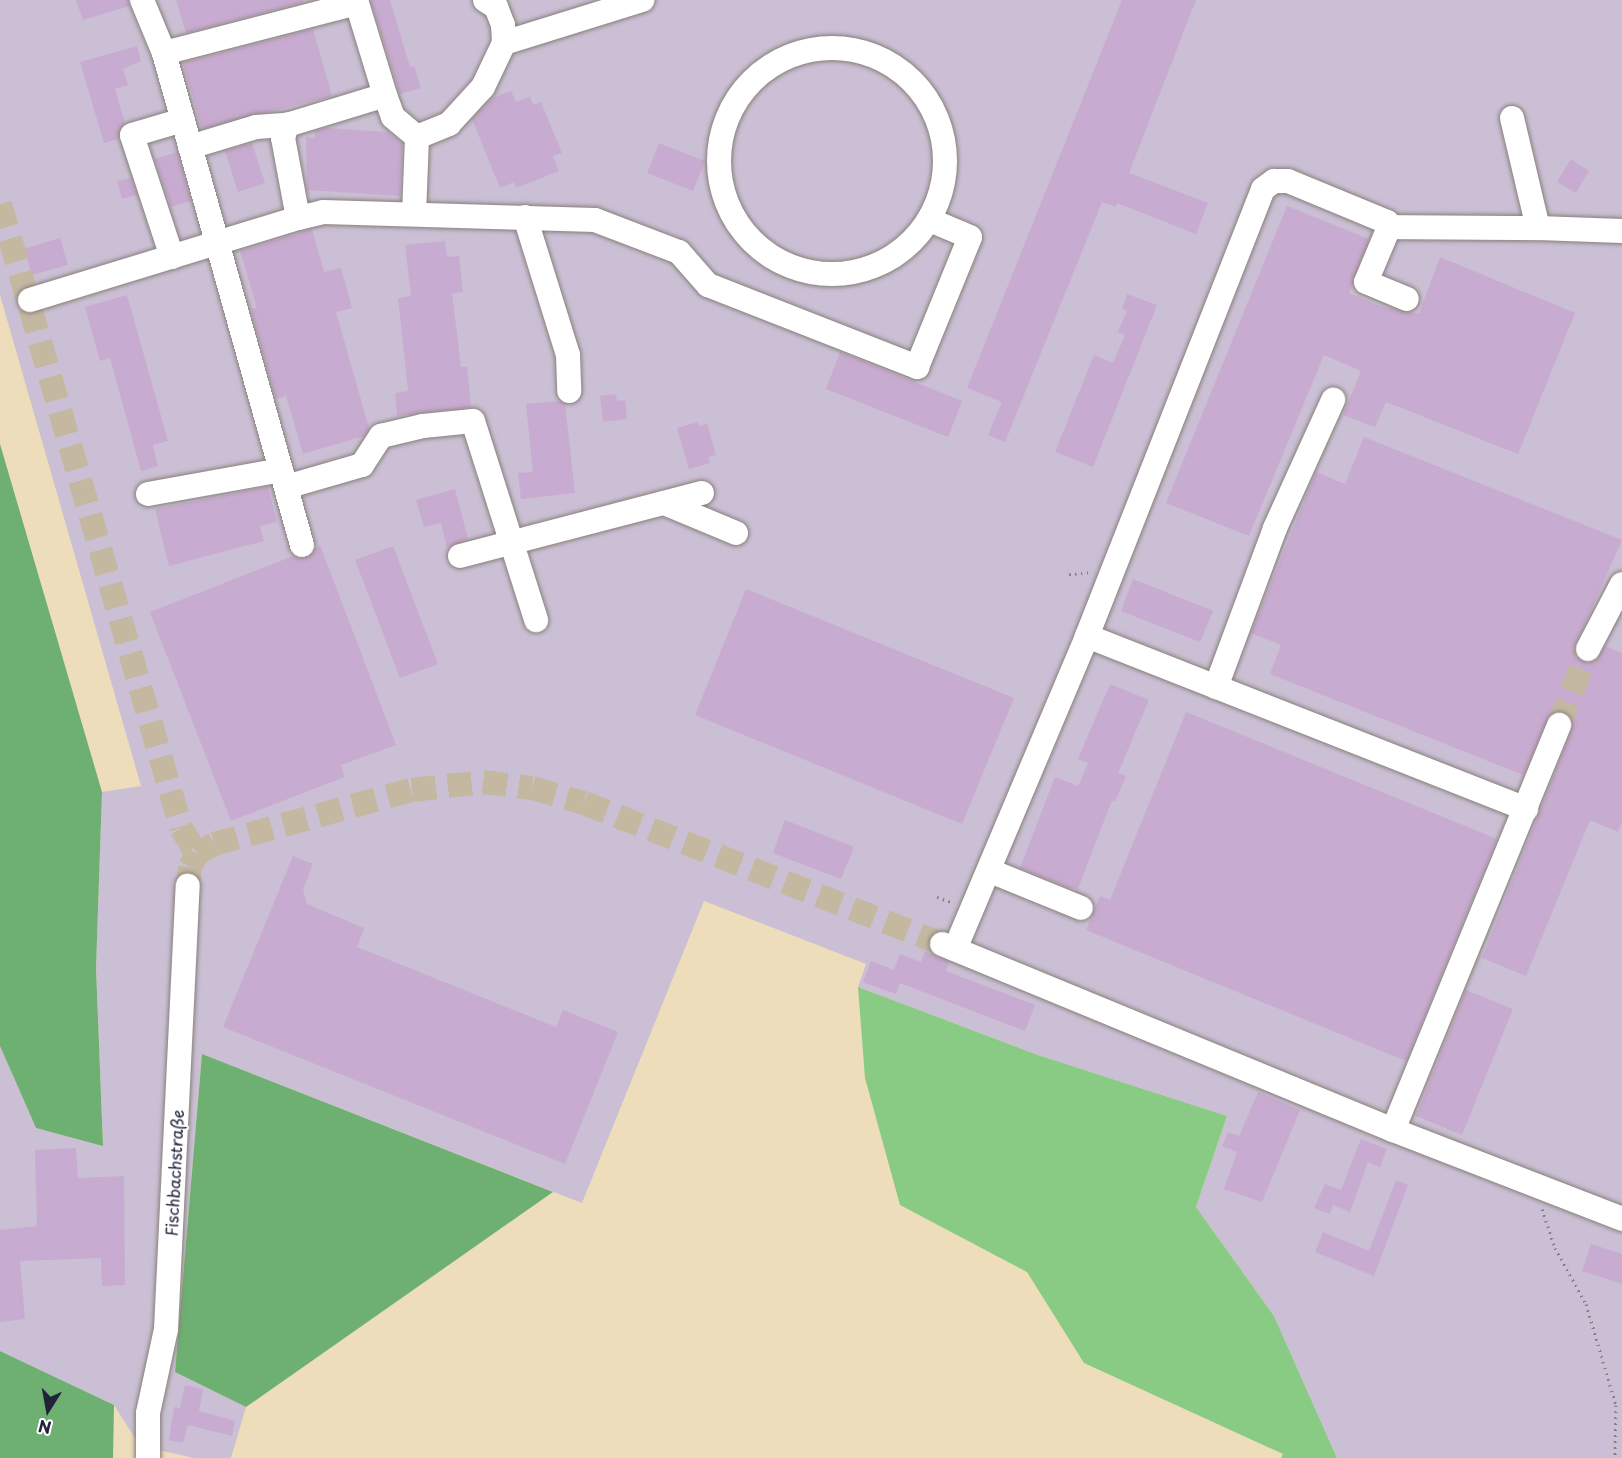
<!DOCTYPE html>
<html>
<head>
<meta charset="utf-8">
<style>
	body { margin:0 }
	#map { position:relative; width:1622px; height:1458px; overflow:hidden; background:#edddbb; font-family:"Playpen Sans",sans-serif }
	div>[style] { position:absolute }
	.industrial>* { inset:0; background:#cbbfd5 }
	.green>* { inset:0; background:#89cb84 }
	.forest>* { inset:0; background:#6eaf72 }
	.building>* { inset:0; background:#c8abd0 }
	.minor-tunnel>* { height:24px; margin-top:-12px; transform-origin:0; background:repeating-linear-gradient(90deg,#c4b8a1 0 24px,transparent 0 36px) }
	.path>* { height:3px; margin-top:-1.5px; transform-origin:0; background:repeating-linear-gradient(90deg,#88807b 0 1.5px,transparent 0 6px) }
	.roads { filter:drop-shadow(0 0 2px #88807b) drop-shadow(0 0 2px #88807b) }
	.minor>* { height:24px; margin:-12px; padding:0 12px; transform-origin:12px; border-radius:12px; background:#fff }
	.minor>.ring { margin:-12px; padding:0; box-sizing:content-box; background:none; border:24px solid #fff; border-radius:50% }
	span { translate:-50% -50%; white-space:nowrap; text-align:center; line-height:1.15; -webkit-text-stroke:4.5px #fff; paint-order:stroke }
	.street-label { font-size:16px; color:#22223b }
	.north { position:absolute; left:18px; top:1380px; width:60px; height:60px; -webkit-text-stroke:4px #fff; paint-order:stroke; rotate:191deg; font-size:16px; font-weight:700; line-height:24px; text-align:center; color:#22223b }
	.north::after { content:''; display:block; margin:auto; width:21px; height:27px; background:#22223b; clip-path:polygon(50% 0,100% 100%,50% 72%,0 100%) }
</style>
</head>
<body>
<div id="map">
	<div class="industrial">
		<div style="clip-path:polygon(0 0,1622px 0,1622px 1458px,1337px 1458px,1274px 1316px,1196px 1207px,1227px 1116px,1038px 1055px,858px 987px,866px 964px,704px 901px,582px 1203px,202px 1054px,175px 1372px,246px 1407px,231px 1458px,194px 1458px,140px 1446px,114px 1405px,0 1351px,0 1046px,36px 1128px,103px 1145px,96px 968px,102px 792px,141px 786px,0 295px)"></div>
	</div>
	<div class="green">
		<div style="clip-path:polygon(858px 987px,1038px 1055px,1227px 1116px,1196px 1207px,1274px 1316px,1337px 1458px,1281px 1458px,1283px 1454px,1084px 1363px,1027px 1272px,900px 1205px,865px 1078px)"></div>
	</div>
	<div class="forest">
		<div style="clip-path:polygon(0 444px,102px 792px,96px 968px,103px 1146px,36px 1128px,0 1046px)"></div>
		<div style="clip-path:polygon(202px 1054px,553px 1192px,246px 1407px,175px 1372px)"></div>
		<div style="clip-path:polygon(0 1351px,114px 1405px,113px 1458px,0 1458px)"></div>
	</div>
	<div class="building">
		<div style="clip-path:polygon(76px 0,128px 0,129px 6px,83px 20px)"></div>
		<div style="clip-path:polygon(176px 0,303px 0,304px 2px,186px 33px)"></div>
		<div style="clip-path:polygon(371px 0,390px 0,410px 67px,414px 66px,421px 88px,400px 94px)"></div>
		<div style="clip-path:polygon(1122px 0,1196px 0,1129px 173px,1208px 203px,1196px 234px,1117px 203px,1116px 207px,1102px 202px,1005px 442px,988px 435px,1002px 402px,967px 388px)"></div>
		<div style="clip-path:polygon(313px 29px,332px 96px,202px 129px,183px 63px)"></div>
		<div style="clip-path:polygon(137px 46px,141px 61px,123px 69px,128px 85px,115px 89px,125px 123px,118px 139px,104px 143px,80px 62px)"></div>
		<div style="clip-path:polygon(511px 91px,516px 102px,530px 97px,533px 105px,541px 102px,562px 153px,553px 156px,559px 171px,516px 188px,514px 182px,500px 188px,472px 119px,492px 98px)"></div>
		<div style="clip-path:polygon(326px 128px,388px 132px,402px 143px,400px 196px,307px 190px,306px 137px,315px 138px,315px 131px)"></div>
		<div style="clip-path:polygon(252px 143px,265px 183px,238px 192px,225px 151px)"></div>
		<div style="clip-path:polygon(659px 143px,705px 161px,693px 191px,647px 173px)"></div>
		<div style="clip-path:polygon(177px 152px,191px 201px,171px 207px,155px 159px)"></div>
		<div style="clip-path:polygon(1571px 159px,1589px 171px,1576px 193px,1557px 182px)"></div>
		<div style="clip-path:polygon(131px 178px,137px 195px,122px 199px,117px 181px)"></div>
		<div style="clip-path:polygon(1287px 206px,1369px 239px,1349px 293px,1380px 306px,1419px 314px,1440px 257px,1575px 313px,1518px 454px,1386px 402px,1375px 427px,1343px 415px,1361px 371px,1324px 355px,1249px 536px,1166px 503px)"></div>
		<div style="clip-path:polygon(312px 229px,324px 272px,341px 268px,352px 308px,336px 312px,369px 428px,364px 436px,303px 454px,286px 396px,276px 399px,251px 309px,257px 308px,240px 251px)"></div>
		<div style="clip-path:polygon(60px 238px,68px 265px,32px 275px,24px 249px)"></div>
		<div style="clip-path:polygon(445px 241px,447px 257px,459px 256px,463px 292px,452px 293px,461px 367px,467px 367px,471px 407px,397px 416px,395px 393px,408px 391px,398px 298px,411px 296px,405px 245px)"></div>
		<div style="clip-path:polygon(1127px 294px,1157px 305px,1093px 467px,1055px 452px,1094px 355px,1113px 363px,1125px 335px,1118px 332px,1127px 311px,1122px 309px)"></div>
		<div style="clip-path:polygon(127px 295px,168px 441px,153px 445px,158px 466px,141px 471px,110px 358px,100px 361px,85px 307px)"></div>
		<div style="clip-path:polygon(840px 352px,962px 401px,948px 437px,826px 389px)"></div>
		<div style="clip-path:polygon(616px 394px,617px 401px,625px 400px,627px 419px,603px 422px,600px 396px)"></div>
		<div style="clip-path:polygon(559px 401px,565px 404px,575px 493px,521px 499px,518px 473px,533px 472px,526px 404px)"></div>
		<div style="clip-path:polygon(698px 422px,699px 426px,707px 424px,716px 455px,708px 457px,710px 463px,689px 469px,677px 428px)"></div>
		<div style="clip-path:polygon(1364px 437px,1622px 540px,1574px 649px,1576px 657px,1588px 663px,1596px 661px,1605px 646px,1622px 653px,1622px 821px,1618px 832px,1590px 820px,1526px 976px,1482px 958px,1572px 730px,1570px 716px,1558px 711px,1550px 714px,1523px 775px,1270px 674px,1281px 645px,1251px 633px,1316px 472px,1345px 484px)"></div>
		<div style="clip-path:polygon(268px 487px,277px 522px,260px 526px,264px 541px,169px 566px,155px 509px)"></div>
		<div style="clip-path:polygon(455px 489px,468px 539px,447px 548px,441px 523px,424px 527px,416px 500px)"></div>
		<div style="clip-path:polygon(320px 545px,396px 745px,341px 765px,345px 777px,231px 821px,150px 612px,293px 556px,306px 558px)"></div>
		<div style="clip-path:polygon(393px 546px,438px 664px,400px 678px,355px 560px)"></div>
		<div style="clip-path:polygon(1133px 579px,1213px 611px,1200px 642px,1121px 611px)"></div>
		<div style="clip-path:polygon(746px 589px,1014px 698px,962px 824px,695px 715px)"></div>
		<div style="clip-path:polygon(1110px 684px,1149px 700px,1118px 773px,1126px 776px,1115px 802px,1112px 800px,1078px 889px,1069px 888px,1020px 868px,1055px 777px,1078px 786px,1088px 763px,1078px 759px)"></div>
		<div style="clip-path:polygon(1186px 712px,1497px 839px,1406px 1061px,1086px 930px,1100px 896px,1110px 900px)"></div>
		<div style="clip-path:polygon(785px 820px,854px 847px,841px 879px,773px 853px)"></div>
		<div style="clip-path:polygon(293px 856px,313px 864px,303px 890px,307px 904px,364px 928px,357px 947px,556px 1027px,563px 1010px,618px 1032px,565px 1164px,223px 1027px)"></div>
		<div style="clip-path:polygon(925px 951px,949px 962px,946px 971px,1035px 1005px,1025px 1031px,900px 983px,896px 994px,863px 982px,871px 961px,894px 970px,900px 954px,921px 962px)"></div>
		<div style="clip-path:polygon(1466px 990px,1513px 1009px,1462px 1135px,1416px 1116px)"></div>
		<div style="clip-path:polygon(1258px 1092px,1300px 1110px,1262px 1202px,1224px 1189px,1237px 1152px,1222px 1146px,1228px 1132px,1239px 1136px)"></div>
		<div style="clip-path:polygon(1361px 1139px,1387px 1149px,1380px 1167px,1368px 1162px,1350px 1212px,1333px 1205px,1330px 1214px,1314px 1208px,1325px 1184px,1341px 1190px)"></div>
		<div style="clip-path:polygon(76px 1148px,78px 1178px,124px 1176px,125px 1285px,102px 1286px,101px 1258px,20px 1261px,25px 1319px,0 1322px,0 1230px,37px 1226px,35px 1150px)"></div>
		<div style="clip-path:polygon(1396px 1180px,1408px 1185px,1374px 1276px,1315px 1252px,1323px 1232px,1369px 1251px)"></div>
		<div style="clip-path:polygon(1591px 1244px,1622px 1254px,1622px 1284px,1582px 1271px)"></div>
		<div style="clip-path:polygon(185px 1385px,203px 1389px,199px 1411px,235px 1421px,232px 1436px,188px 1425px,183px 1443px,169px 1440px,174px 1407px,180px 1408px)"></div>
	</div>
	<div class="minor-tunnel">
		<div style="left:0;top:204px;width:650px;rotate:73.82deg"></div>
		<div style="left:181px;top:828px;width:31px;rotate:58deg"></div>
		<div style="left:1559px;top:725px;width:81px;rotate:-69.1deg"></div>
		<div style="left:188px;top:886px;width:19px;rotate:-84deg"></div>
		<div style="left:190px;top:867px;width:15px;rotate:-62deg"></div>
		<div style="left:197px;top:854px;width:20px;rotate:-30deg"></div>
		<div style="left:214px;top:844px;width:205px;rotate:-15.3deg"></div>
		<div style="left:412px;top:790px;width:71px;rotate:-6.4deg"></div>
		<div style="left:483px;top:782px;width:49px;rotate:7deg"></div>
		<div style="left:532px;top:788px;width:54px;rotate:16.1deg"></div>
		<div style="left:584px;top:803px;width:385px;rotate:21.5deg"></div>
	</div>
	<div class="path">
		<div style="left:1069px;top:574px;width:22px;rotate:-5deg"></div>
		<div style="left:937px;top:897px;width:18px;rotate:19deg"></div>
		<div style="left:1542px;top:1209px;width:41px;rotate:71.6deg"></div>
		<div style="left:1555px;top:1248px;width:64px;rotate:61deg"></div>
		<div style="left:1586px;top:1304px;width:105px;rotate:73.5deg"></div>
		<div style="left:1616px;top:1405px;width:53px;rotate:91.1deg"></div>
	</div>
	<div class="roads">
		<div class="minor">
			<div style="left:142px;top:0;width:57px;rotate:67.5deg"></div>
			<div style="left:356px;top:0;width:99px;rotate:73deg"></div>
			<div style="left:504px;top:43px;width:145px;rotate:-17.3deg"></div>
			<div class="ring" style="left:719px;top:48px;width:202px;height:202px"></div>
			<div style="left:417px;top:137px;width:35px;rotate:-22deg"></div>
			<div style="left:449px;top:124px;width:50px;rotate:-47.4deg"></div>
			<div style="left:483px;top:87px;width:49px;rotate:-64.5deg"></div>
			<div style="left:504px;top:43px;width:18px;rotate:-93deg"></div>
			<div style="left:503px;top:25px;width:19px;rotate:-111deg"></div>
			<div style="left:496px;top:7px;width:13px;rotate:-148deg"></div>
			<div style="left:190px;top:147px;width:69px;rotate:-16.9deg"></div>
			<div style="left:256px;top:127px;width:31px;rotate:-4deg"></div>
			<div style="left:525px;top:217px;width:145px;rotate:72.7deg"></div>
			<div style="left:568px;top:355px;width:36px;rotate:88deg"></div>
			<div style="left:298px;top:218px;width:26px;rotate:-13deg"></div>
			<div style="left:323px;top:212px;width:272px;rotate:1.7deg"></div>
			<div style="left:595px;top:220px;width:90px;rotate:20.9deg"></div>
			<div style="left:679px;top:252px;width:44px;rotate:48.7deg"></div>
			<div style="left:708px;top:285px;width:225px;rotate:21.4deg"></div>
			<div style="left:917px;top:367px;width:140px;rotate:-67.8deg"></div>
			<div style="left:970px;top:237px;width:43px;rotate:-157deg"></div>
			<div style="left:1387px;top:227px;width:151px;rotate:0.4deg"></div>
			<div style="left:1538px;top:228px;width:113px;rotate:-103.3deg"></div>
			<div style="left:1538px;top:228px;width:84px;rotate:2deg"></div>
			<div style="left:172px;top:257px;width:128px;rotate:-108.2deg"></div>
			<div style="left:132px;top:135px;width:53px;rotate:-16.4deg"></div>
			<div style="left:30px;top:300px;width:280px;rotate:-17deg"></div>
			<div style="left:298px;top:218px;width:81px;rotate:-100.6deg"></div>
			<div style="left:283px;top:138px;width:14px;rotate:-73deg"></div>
			<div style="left:287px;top:125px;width:102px;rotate:-17deg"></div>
			<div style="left:385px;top:95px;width:23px;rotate:70deg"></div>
			<div style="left:393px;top:117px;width:31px;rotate:40deg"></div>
			<div style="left:417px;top:137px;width:77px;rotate:92.2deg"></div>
			<div style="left:286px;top:487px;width:79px;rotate:-16.1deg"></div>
			<div style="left:362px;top:465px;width:35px;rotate:-57deg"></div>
			<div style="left:381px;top:436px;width:43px;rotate:-13.4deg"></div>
			<div style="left:423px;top:426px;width:50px;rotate:-5.7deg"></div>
			<div style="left:473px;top:421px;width:209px;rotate:72.4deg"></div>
			<div style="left:148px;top:494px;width:135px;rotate:-10.2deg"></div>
			<div style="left:664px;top:503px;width:78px;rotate:22.6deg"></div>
			<div style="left:302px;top:545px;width:511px;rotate:-105.67deg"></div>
			<div style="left:164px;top:53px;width:199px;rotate:-14.5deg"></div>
			<div style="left:460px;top:556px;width:250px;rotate:-14.6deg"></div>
			<div style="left:1087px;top:636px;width:472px;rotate:21.5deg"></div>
			<div style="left:1588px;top:649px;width:73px;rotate:-62.4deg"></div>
			<div style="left:1216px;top:687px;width:170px;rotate:-69.6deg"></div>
			<div style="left:1275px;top:528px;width:141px;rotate:-65.6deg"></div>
			<div style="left:990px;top:871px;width:98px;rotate:22.1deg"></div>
			<div style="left:942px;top:944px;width:488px;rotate:22.4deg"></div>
			<div style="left:1393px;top:1130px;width:246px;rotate:21.2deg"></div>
			<div style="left:955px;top:949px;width:340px;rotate:-67.1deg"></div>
			<div style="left:1087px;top:636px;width:480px;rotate:-68.5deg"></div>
			<div style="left:1263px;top:189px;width:14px;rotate:-36deg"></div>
			<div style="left:1274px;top:181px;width:14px"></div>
			<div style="left:1288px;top:181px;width:107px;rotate:22.5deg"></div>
			<div style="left:1387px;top:222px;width:10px;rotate:90deg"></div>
			<div style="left:1387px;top:232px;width:54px;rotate:112.8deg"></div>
			<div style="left:1366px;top:282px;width:44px;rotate:22.5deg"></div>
			<div style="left:1393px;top:1130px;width:438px;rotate:-67.7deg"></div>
			<div style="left:148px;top:1458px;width:45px;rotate:-90deg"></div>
			<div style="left:148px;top:1413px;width:86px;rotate:-77.9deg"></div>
			<div style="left:166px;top:1329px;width:444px;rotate:-87.2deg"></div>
		</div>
	</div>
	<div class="street-label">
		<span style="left:174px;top:1173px;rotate:-87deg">Fischbachstraße</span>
	</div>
	<div class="north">N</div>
</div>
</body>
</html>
